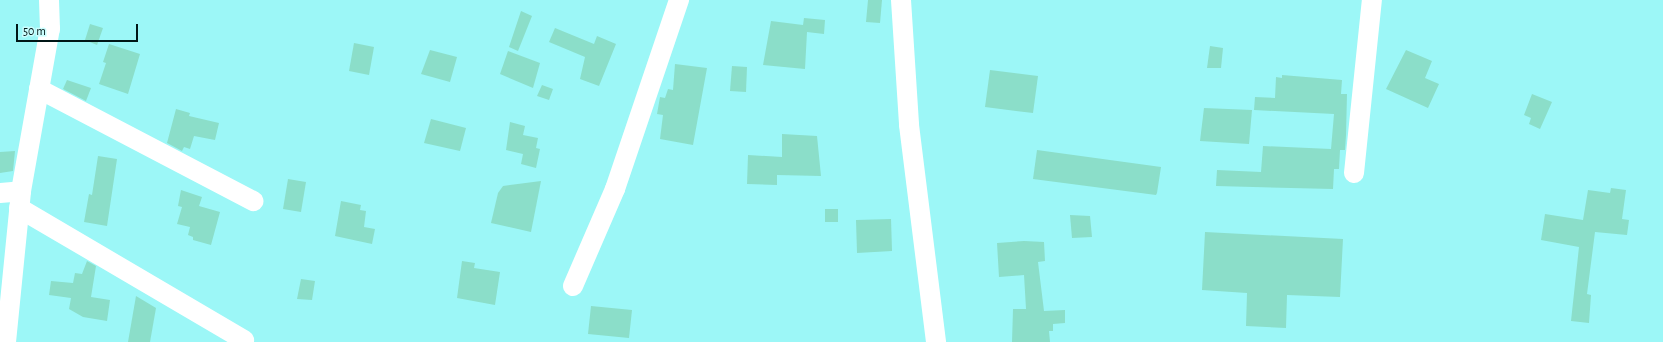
<!DOCTYPE html>
<html>
<head>
<meta charset="utf-8">
<style>
	body { margin:0 }
	#map { position:relative; width:1663px; height:342px; overflow:hidden; background:#9cf7f7; font-family:"Alegreya Sans",sans-serif }
	div>[style] { position:absolute }
	.building>* { inset:0; background:#8bdec9 }
	.minor>* { height:20px; margin:-10px; padding:0 10px; transform-origin:10px; border-radius:10px; background:#fff }
	span { translate:-50% -50%; white-space:nowrap; text-align:center; line-height:1.15; -webkit-text-stroke:4px #cafdfd; paint-order:stroke }
	.scale { position:absolute; left:16px; top:24px; width:122px; height:18px; box-sizing:border-box; border:2px solid #001717; border-top:0; padding-left:5px; font-size:12px; line-height:14px; white-space:nowrap; color:#001717; -webkit-text-stroke:3px #cafdfd; paint-order:stroke }
</style>
</head>
<body>
<div id="map">
	<div class="building">
		<div style="clip-path:polygon(868px 0,882px 0,880px 23px,866px 22px)"></div>
		<div style="clip-path:polygon(521px 11px,532px 16px,518px 51px,509px 47px)"></div>
		<div style="clip-path:polygon(804px 18px,825px 20px,824px 34px,807px 32px,805px 69px,763px 65px,771px 21px,803px 25px)"></div>
		<div style="clip-path:polygon(90px 24px,103px 28px,97px 45px,85px 40px)"></div>
		<div style="clip-path:polygon(555px 28px,594px 44px,597px 36px,616px 44px,599px 86px,580px 79px,585px 57px,549px 42px)"></div>
		<div style="clip-path:polygon(354px 43px,374px 47px,369px 75px,349px 71px)"></div>
		<div style="clip-path:polygon(109px 44px,140px 54px,128px 94px,99px 84px,106px 63px,103px 62px)"></div>
		<div style="clip-path:polygon(1210px 46px,1223px 48px,1221px 68px,1207px 68px)"></div>
		<div style="clip-path:polygon(430px 50px,457px 57px,450px 82px,421px 74px)"></div>
		<div style="clip-path:polygon(1406px 50px,1432px 61px,1425px 78px,1439px 84px,1428px 108px,1386px 89px)"></div>
		<div style="clip-path:polygon(508px 51px,540px 63px,533px 88px,500px 74px)"></div>
		<div style="clip-path:polygon(675px 64px,707px 68px,693px 145px,660px 139px,663px 115px,657px 114px,660px 97px,665px 98px,668px 89px,673px 90px)"></div>
		<div style="clip-path:polygon(732px 66px,747px 67px,746px 92px,730px 91px)"></div>
		<div style="clip-path:polygon(990px 70px,1038px 76px,1033px 113px,985px 107px)"></div>
		<div style="clip-path:polygon(1282px 75px,1342px 80px,1341px 94px,1347px 94px,1346px 135px,1345px 150px,1340px 150px,1339px 169px,1334px 169px,1333px 189px,1216px 186px,1217px 170px,1261px 172px,1263px 146px,1331px 149px,1334px 114px,1254px 110px,1255px 97px,1275px 98px,1276px 77px,1282px 78px)"></div>
		<div style="clip-path:polygon(67px 80px,91px 88px,86px 101px,63px 89px)"></div>
		<div style="clip-path:polygon(542px 85px,553px 89px,549px 100px,537px 96px)"></div>
		<div style="clip-path:polygon(1532px 94px,1552px 102px,1540px 129px,1529px 124px,1531px 118px,1524px 115px)"></div>
		<div style="clip-path:polygon(1204px 108px,1252px 110px,1249px 144px,1200px 141px)"></div>
		<div style="clip-path:polygon(176px 109px,190px 113px,189px 116px,219px 123px,215px 140px,194px 136px,190px 149px,184px 147px,182px 151px,167px 143px)"></div>
		<div style="clip-path:polygon(431px 119px,466px 128px,460px 151px,424px 143px)"></div>
		<div style="clip-path:polygon(510px 122px,525px 126px,523px 135px,538px 138px,536px 148px,540px 149px,536px 168px,521px 164px,523px 154px,506px 150px)"></div>
		<div style="clip-path:polygon(782px 134px,817px 136px,821px 176px,777px 175px,777px 185px,747px 184px,748px 155px,782px 157px)"></div>
		<div style="clip-path:polygon(1037px 150px,1161px 167px,1157px 193px,1156px 195px,1033px 179px)"></div>
		<div style="clip-path:polygon(15px 151px,13px 171px,0 173px,0 152px)"></div>
		<div style="clip-path:polygon(98px 156px,117px 159px,107px 226px,84px 222px,89px 194px,92px 195px)"></div>
		<div style="clip-path:polygon(288px 179px,306px 182px,301px 212px,283px 209px)"></div>
		<div style="clip-path:polygon(541px 181px,531px 232px,491px 223px,498px 193px,503px 186px)"></div>
		<div style="clip-path:polygon(1611px 188px,1626px 190px,1622px 219px,1629px 220px,1627px 235px,1595px 232px,1587px 294px,1591px 295px,1589px 323px,1571px 321px,1579px 247px,1541px 240px,1545px 214px,1583px 220px,1588px 190px,1610px 193px)"></div>
		<div style="clip-path:polygon(181px 190px,202px 197px,199px 206px,220px 212px,211px 245px,193px 240px,193px 237px,188px 235px,190px 227px,177px 224px,182px 207px,178px 206px)"></div>
		<div style="clip-path:polygon(341px 201px,361px 205px,360px 210px,366px 211px,364px 227px,375px 229px,372px 244px,335px 236px)"></div>
		<div style="clip-path:polygon(825px 209px,838px 209px,838px 222px,825px 222px)"></div>
		<div style="clip-path:polygon(1070px 215px,1090px 216px,1092px 237px,1072px 238px)"></div>
		<div style="clip-path:polygon(891px 219px,892px 251px,857px 253px,856px 220px)"></div>
		<div style="clip-path:polygon(1205px 232px,1343px 239px,1340px 297px,1287px 295px,1286px 328px,1246px 326px,1247px 293px,1202px 290px)"></div>
		<div style="clip-path:polygon(1024px 241px,1044px 242px,1045px 261px,1038px 262px,1044px 311px,1065px 310px,1065px 323px,1053px 324px,1053px 331px,1049px 331px,1050px 342px,1012px 342px,1013px 309px,1026px 309px,1024px 275px,999px 277px,997px 243px)"></div>
		<div style="clip-path:polygon(87px 261px,96px 266px,91px 297px,110px 300px,107px 321px,83px 317px,69px 309px,71px 298px,49px 295px,51px 281px,73px 283px,75px 273px,82px 274px)"></div>
		<div style="clip-path:polygon(462px 261px,475px 263px,474px 268px,500px 272px,495px 305px,457px 298px)"></div>
		<div style="clip-path:polygon(301px 279px,315px 281px,312px 300px,297px 299px)"></div>
		<div style="clip-path:polygon(136px 296px,156px 308px,150px 342px,128px 342px)"></div>
		<div style="clip-path:polygon(591px 306px,632px 310px,629px 338px,588px 334px)"></div>
	</div>
	<div class="minor">
		<div style="left:901px;top:0;width:125px;rotate:86.3deg"></div>
		<div style="left:909px;top:125px;width:219px;rotate:82.9deg"></div>
		<div style="left:39px;top:89px;width:242px;rotate:27.6deg"></div>
		<div style="left:1354px;top:173px;width:174px;rotate:-84.1deg"></div>
		<div style="left:0;top:193px;width:21px;rotate:-5deg"></div>
		<div style="left:19px;top:208px;width:261px;rotate:30.4deg"></div>
		<div style="left:573px;top:286px;width:106px;rotate:-66.6deg"></div>
		<div style="left:615px;top:189px;width:200px;rotate:-71.3deg"></div>
		<div style="left:6px;top:342px;width:152px;rotate:-84.3deg"></div>
		<div style="left:21px;top:191px;width:165px;rotate:-79.9deg"></div>
		<div style="left:50px;top:29px;width:29px;rotate:-92deg"></div>
	</div>
	<div class="scale">50 m</div>
</div>
</body>
</html>
